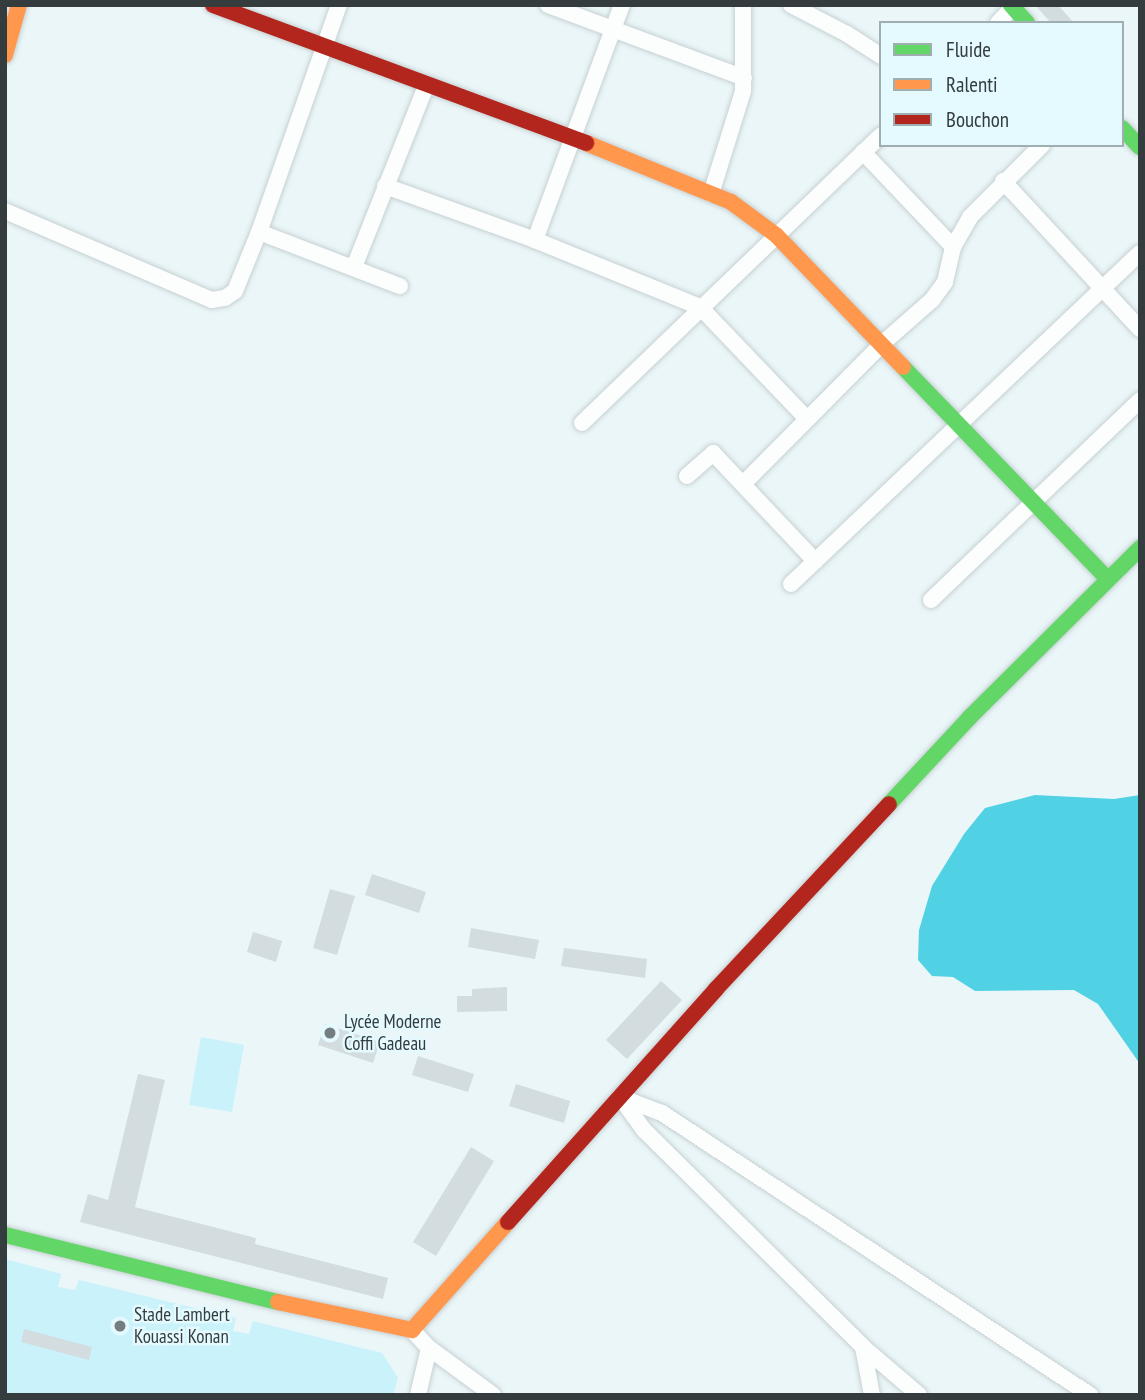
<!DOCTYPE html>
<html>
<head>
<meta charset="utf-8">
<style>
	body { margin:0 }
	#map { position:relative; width:1145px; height:1400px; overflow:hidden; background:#eaf6f8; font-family:"PT Sans Narrow",sans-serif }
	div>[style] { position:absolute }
	.green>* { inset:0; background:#c9f2fa }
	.water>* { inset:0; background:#50d2e4 }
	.building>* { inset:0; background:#d3dcde }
	.roads { filter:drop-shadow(0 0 2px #c7d0d2) drop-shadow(0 0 2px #c7d0d2) }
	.street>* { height:16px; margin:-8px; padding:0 8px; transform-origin:8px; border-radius:8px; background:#fcfefe }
	.fast>* { height:16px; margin:-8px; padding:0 8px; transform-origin:8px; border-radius:8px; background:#63d668 }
	.slow>* { height:16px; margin:-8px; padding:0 8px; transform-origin:8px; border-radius:8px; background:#ff974d }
	.jam>* { height:16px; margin:-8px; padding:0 8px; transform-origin:8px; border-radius:8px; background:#b3261e }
	.dots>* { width:19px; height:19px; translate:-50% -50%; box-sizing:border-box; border:4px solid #e4fafe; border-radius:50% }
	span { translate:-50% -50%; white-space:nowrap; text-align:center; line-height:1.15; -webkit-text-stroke:5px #e4fafe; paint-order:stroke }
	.poi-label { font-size:19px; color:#343c3e }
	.left { translate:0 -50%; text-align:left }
	.frame { position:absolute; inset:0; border:7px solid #343c3e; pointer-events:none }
	.legend { position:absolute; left:879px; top:21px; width:245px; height:126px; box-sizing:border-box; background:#e4fafe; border:2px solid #9eaeb1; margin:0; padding:9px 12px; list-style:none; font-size:21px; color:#343c3e }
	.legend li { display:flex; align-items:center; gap:14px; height:35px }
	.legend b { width:35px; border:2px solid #9eaeb1 }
</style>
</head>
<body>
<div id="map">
	<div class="green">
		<div style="clip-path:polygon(201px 1037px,244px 1045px,232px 1112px,189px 1105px)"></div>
		<div style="clip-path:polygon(5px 1259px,61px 1274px,58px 1287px,75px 1290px,79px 1280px,236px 1318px,233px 1331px,249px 1334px,253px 1321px,382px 1353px,398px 1378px,393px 1395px,5px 1395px)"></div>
	</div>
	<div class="water">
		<div style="clip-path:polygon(1035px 795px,1114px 799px,1140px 795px,1140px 1064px,1098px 1004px,1074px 990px,975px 991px,953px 977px,932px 976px,918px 960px,919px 930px,932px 886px,964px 834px,985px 808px)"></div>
	</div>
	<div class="building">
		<div style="clip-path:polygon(1035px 5px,1058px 5px,1074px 23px,1051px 23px)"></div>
		<div style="clip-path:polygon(372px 874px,426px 892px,419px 913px,365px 895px)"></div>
		<div style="clip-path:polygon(330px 889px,355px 896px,337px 955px,313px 948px)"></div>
		<div style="clip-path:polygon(471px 928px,539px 940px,535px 959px,468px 947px)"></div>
		<div style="clip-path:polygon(253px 932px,282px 941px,276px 962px,247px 952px)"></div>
		<div style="clip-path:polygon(564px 948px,647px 959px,645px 978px,561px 966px)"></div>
		<div style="clip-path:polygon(661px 981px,682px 1000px,627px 1059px,606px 1040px)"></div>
		<div style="clip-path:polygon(507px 987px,507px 1011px,457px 1012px,457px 996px,472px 996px,472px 989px)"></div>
		<div style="clip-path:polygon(325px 1024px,380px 1042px,373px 1063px,318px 1045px)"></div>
		<div style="clip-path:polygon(418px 1056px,474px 1074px,468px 1092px,412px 1075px)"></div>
		<div style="clip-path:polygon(138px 1074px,165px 1080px,135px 1207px,256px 1238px,255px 1244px,388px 1278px,383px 1299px,80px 1222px,88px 1194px,108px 1200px)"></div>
		<div style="clip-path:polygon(516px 1084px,570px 1101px,564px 1123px,509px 1106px)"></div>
		<div style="clip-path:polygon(471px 1147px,494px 1161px,436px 1256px,413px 1242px)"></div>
		<div style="clip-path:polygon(24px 1329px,92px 1347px,89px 1360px,21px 1342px)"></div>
	</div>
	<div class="roads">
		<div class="street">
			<div style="left:548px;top:5px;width:209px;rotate:20.4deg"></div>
			<div style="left:791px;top:5px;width:63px;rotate:27.4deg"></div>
			<div style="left:847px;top:34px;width:40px;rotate:32.9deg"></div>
			<div style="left:998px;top:23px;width:25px;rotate:-47deg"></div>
			<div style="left:863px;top:152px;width:131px;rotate:46.5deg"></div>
			<div style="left:1003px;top:181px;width:202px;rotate:47.2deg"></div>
			<div style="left:385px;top:186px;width:159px;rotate:19.8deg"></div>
			<div style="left:535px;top:240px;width:178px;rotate:22.1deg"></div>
			<div style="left:700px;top:307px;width:155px;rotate:46.3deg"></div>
			<div style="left:711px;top:194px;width:108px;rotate:-72.7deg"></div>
			<div style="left:743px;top:91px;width:86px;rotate:-90deg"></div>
			<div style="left:5px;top:211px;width:225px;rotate:23.3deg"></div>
			<div style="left:212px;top:300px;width:13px;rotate:-9deg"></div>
			<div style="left:225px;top:298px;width:12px;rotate:-35deg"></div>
			<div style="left:235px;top:291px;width:64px;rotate:-67.9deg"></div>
			<div style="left:259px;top:232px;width:241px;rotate:-70.6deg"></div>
			<div style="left:259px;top:232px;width:151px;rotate:21deg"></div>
			<div style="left:535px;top:240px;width:251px;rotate:-69.7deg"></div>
			<div style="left:354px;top:267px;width:197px;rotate:-68.3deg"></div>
			<div style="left:582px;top:423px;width:415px;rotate:-43.9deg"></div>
			<div style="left:687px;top:476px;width:35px;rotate:-41deg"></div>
			<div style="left:713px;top:453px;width:149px;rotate:46.6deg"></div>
			<div style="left:743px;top:484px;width:199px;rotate:-45.2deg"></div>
			<div style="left:883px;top:343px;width:65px;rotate:-41.3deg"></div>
			<div style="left:932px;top:300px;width:22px;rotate:-54deg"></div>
			<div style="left:945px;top:282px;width:36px;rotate:-77deg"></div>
			<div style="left:953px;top:247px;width:34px;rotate:-60deg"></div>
			<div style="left:970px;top:217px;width:102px;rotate:-45deg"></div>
			<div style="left:791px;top:584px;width:481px;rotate:-43.5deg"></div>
			<div style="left:931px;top:600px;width:289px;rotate:-43.7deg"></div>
			<div style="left:620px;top:1097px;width:45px;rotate:20.9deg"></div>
			<div style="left:662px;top:1113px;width:513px;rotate:33.38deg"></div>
			<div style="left:620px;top:1097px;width:41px;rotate:54deg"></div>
			<div style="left:644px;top:1130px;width:308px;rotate:44.7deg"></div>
			<div style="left:863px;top:1347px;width:74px;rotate:40.6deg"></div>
			<div style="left:412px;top:1330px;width:25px;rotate:47deg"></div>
			<div style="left:429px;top:1348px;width:48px;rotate:103.2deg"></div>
			<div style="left:863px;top:1347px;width:49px;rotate:79.4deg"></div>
			<div style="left:429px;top:1348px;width:79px;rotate:36.3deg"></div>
		</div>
		<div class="fast">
			<div style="left:1011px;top:5px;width:24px;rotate:48deg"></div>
			<div style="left:1122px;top:128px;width:26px;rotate:47deg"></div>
			<div style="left:903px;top:367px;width:295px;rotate:46deg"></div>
			<div style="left:889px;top:804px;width:119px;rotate:-47deg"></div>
			<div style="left:970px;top:717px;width:240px;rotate:-44.8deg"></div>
			<div style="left:5px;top:1235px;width:281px;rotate:13.8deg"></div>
		</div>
		<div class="slow">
			<div style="left:5px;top:55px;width:52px;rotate:-74.4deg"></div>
			<div style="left:586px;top:143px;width:157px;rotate:22.1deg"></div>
			<div style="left:731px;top:202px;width:56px;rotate:36.3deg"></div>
			<div style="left:776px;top:235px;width:183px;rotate:46.1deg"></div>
			<div style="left:278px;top:1302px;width:137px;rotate:11.8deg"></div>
			<div style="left:412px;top:1330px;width:144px;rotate:-48.4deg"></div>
		</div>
		<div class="jam">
			<div style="left:213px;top:5px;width:398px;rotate:20.3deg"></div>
			<div style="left:508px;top:1222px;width:312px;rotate:-48.2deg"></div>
			<div style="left:716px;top:989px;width:253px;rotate:-46.9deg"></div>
		</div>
	</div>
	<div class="dots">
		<div style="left:330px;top:1033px;background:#747d7f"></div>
		<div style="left:120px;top:1326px;background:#747d7f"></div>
	</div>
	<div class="poi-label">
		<span class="left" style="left:344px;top:1033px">Lycée Moderne<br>Coffi Gadeau</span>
		<span class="left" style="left:134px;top:1326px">Stade Lambert<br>Kouassi Konan</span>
	</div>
	<div class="frame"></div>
	<ul class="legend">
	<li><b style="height:9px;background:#63d668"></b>Fluide</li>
	<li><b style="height:9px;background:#ff974d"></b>Ralenti</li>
	<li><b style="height:9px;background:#b3261e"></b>Bouchon</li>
	</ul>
</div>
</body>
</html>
